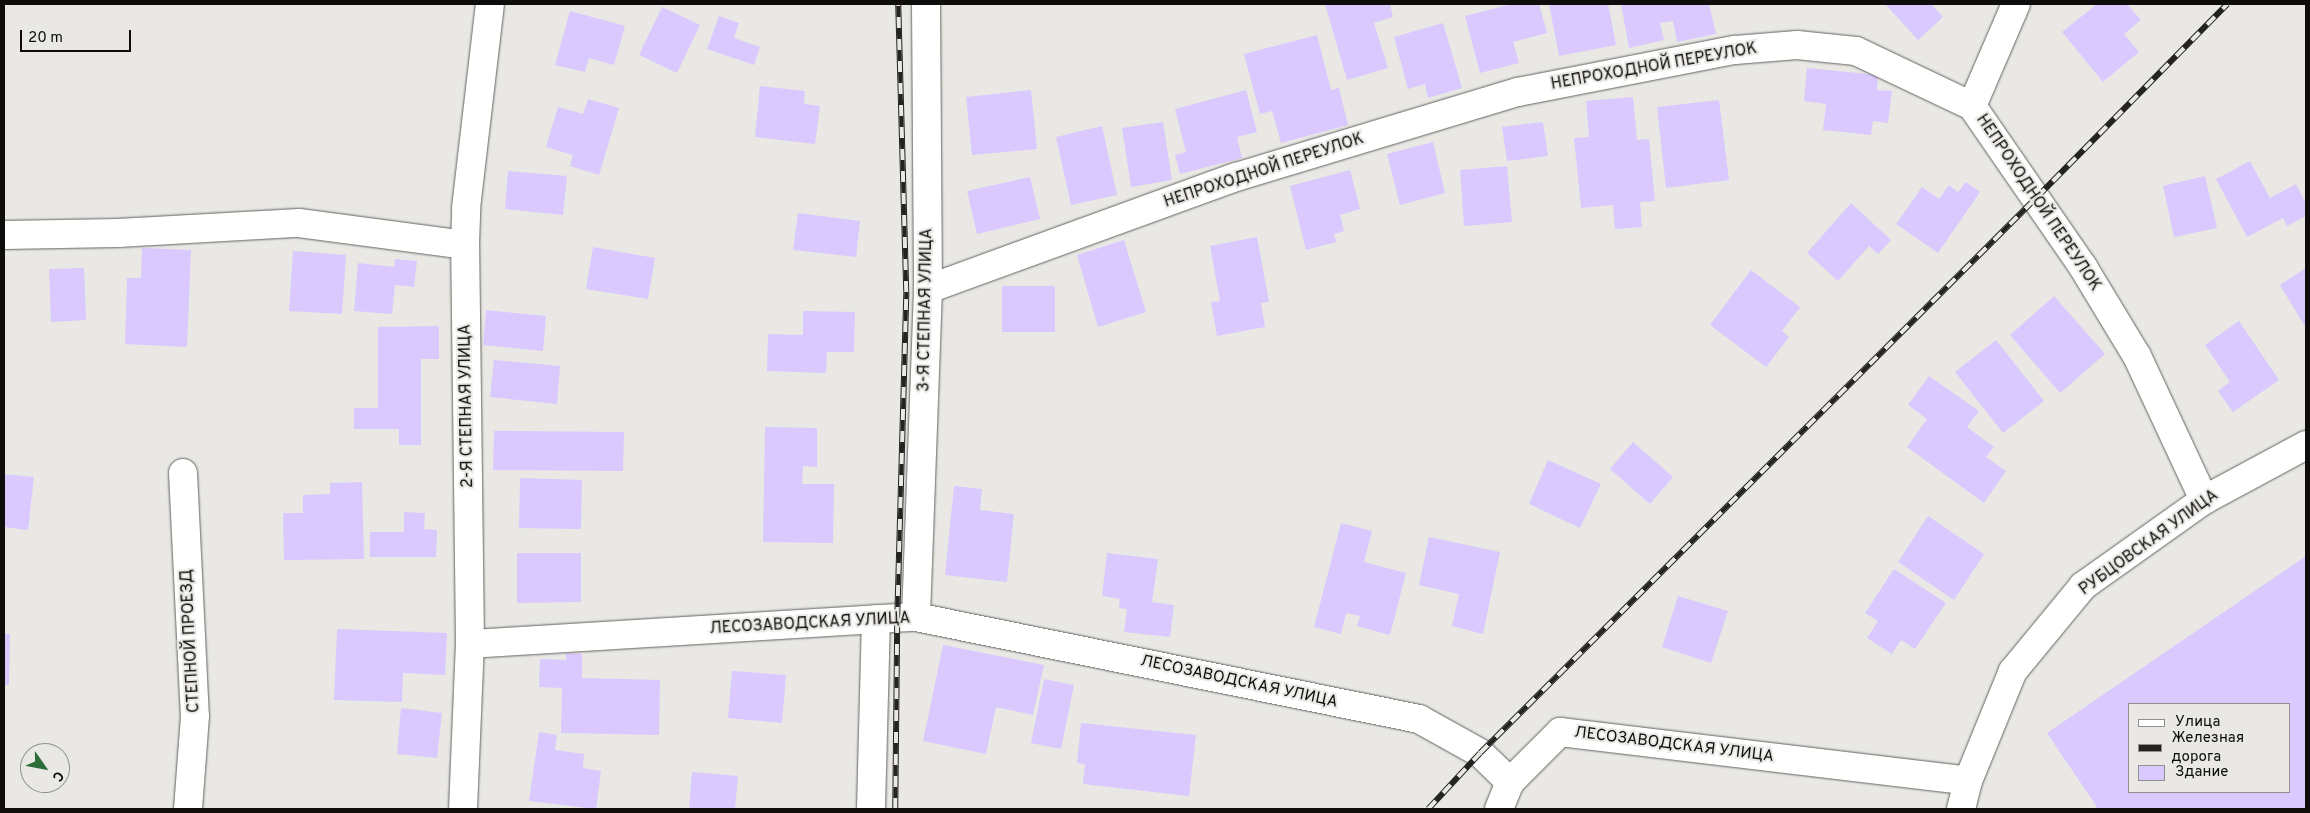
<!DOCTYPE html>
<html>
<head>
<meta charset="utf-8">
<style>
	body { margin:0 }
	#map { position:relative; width:2310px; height:813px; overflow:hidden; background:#e9e8e4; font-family:Overpass,sans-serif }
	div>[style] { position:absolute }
	.building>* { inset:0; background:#d9c9fe }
	.roads { filter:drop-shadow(0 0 1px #62625e) drop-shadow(0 0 1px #62625e) }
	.minor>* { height:28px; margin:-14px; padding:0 14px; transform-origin:14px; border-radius:14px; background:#fff }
	.rail>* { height:5.5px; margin-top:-2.75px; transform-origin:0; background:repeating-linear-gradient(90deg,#e9e8e4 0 11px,#242322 0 22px); box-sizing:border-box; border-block:1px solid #242322 }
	span { translate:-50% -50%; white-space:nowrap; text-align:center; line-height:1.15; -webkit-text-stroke:4px #e9e8e4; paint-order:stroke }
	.street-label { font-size:16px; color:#0e0d0c }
	.frame { position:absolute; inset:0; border:5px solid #0e0d0c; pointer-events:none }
	.legend { position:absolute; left:2128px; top:703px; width:162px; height:90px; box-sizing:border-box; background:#e9e8e4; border:1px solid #91908e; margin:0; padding:6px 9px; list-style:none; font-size:15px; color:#0e0d0c }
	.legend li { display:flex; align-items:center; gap:10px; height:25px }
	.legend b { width:25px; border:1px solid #91908e }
	.north { position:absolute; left:20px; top:743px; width:50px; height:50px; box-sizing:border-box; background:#e9e8e4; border:1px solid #91908e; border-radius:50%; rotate:123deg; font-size:14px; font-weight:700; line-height:20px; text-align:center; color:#0e0d0c }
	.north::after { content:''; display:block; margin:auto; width:18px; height:22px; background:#2a6d38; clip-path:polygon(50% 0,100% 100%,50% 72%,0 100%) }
	.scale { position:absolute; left:20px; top:30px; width:111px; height:22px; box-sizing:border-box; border:2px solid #0e0d0c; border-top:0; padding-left:6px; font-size:15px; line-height:18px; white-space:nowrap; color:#0e0d0c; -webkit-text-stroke:4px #e9e8e4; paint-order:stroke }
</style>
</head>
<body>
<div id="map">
	<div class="building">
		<div style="clip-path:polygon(1325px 4px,1390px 4px,1393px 17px,1374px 23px,1388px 68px,1347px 80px)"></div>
		<div style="clip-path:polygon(1512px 4px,1539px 4px,1547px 33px,1513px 42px,1519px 63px,1480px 73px,1465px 16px)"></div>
		<div style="clip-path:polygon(1549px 4px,1608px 4px,1616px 45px,1559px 56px)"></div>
		<div style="clip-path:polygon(1621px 4px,1709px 4px,1716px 34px,1677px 42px,1673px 21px,1660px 23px,1664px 40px,1629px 48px)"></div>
		<div style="clip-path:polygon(1885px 4px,1931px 4px,1943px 17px,1918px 40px)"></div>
		<div style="clip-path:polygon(2097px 4px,2127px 4px,2141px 20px,2124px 34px,2139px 52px,2103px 82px,2062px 32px)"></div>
		<div style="clip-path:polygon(662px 7px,700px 25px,677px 73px,639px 55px)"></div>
		<div style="clip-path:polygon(570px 11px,625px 26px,614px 65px,589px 58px,585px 72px,555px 65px)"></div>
		<div style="clip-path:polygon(719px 16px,739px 23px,734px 38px,760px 47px,754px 65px,707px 49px)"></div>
		<div style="clip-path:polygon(1443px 23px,1462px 88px,1428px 98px,1425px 84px,1408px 89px,1394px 37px)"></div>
		<div style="clip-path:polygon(1317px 35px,1331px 90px,1339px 88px,1348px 125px,1281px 143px,1272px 111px,1260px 114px,1244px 54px)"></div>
		<div style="clip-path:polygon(1807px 68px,1878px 75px,1877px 90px,1892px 91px,1888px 123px,1873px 121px,1871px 135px,1823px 130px,1826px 104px,1804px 101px)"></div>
		<div style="clip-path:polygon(760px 86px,805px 91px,804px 104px,820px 106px,815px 144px,755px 137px)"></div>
		<div style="clip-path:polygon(1031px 90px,1037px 149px,972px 155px,966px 97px)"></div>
		<div style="clip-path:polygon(1246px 90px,1257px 132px,1237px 137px,1242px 158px,1180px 174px,1175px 155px,1186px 152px,1175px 109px)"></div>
		<div style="clip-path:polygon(1633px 97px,1637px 140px,1649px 139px,1655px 201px,1640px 202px,1642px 227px,1615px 229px,1613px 205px,1581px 208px,1574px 138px,1589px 137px,1586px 101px)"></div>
		<div style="clip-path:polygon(588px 99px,619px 108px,599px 175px,570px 166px,573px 155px,546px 147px,558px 107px,583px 114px)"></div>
		<div style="clip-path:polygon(1719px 100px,1729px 180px,1666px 188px,1657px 107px)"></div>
		<div style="clip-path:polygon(1163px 122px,1172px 180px,1131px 187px,1122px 128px)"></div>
		<div style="clip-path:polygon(1543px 122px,1548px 156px,1507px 161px,1502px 127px)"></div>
		<div style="clip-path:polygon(1102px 126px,1117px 195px,1071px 205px,1056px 137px)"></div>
		<div style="clip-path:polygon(1433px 142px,1445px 193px,1400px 205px,1387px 154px)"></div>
		<div style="clip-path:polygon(2250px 161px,2270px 198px,2296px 184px,2306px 204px,2306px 216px,2287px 226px,2283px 218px,2247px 237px,2216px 179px)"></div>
		<div style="clip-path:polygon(1507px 166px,1512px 222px,1464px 226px,1460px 170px)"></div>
		<div style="clip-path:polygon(1350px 170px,1360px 209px,1340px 215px,1344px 231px,1334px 234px,1336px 242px,1306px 250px,1290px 186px)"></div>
		<div style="clip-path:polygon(508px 171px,567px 176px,563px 215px,505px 209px)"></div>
		<div style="clip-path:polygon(2205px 176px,2217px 228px,2174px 237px,2163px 186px)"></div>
		<div style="clip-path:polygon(1030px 177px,1040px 219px,977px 234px,967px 191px)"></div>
		<div style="clip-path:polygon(1966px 182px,1980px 192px,1938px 253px,1896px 224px,1922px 187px,1939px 199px,1949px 185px,1958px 192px)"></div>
		<div style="clip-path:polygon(1851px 203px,1891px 240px,1878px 254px,1869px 246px,1838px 281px,1807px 253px)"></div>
		<div style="clip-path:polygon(798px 213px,860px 221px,856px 257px,793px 250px)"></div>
		<div style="clip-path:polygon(1257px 237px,1269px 302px,1261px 303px,1265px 327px,1217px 336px,1211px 302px,1220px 301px,1210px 246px)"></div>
		<div style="clip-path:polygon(1124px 240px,1146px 312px,1098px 327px,1077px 255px)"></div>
		<div style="clip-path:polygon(593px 247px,655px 258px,648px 299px,586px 289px)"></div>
		<div style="clip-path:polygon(142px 248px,191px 250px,187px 347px,125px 344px,127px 278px,141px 278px)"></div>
		<div style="clip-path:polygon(293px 251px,346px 255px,342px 314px,289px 311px)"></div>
		<div style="clip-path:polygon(395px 259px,417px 261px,414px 287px,395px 285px,392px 314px,354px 311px,358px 263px,394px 267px)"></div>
		<div style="clip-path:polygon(84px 268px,86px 320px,51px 322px,49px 269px)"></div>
		<div style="clip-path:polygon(2306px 268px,2306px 328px,2280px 285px)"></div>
		<div style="clip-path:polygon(1751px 270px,1800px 307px,1782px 331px,1789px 337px,1766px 367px,1710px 325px)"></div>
		<div style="clip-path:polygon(1002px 286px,1055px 286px,1055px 332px,1002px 332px)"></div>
		<div style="clip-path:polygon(2054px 296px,2105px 354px,2060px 393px,2010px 335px)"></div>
		<div style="clip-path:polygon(486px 310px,546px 316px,543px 351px,483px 345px)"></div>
		<div style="clip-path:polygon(803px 311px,855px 312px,854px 352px,827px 352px,826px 373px,767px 371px,768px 334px,803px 335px)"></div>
		<div style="clip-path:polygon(2239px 321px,2279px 380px,2233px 412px,2218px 391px,2230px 382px,2205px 345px)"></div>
		<div style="clip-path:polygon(439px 326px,439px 359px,421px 359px,421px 445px,399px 445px,399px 429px,354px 429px,354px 408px,378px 408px,378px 327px)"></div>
		<div style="clip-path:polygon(1996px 340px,2044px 401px,2003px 433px,1955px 372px)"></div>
		<div style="clip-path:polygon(494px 360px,560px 366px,557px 404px,490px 397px)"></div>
		<div style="clip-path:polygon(1929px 376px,1979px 411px,1967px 427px,1994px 447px,1986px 457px,2006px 471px,1984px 503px,1907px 447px,1927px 419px,1908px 405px)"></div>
		<div style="clip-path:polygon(765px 427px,817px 428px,817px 467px,803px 466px,802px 484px,834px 484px,833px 543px,763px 542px)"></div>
		<div style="clip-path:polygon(494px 431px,624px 432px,623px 471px,493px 470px)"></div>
		<div style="clip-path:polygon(1633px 442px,1673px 477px,1650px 504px,1610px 469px)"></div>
		<div style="clip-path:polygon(1548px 460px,1601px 484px,1580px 528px,1529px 504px)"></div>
		<div style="clip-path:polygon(4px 474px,34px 477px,28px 530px,4px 527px)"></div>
		<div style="clip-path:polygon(520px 478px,582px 480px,581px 529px,519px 528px)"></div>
		<div style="clip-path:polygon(362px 482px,364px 559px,284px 560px,283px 513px,303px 513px,303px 495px,330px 494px,330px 483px)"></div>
		<div style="clip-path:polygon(954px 486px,982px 489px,980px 510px,1014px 514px,1007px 582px,945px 575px)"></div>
		<div style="clip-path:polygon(404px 512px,425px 513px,424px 529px,437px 530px,436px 557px,370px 557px,370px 532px,404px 532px)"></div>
		<div style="clip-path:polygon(1928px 516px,1984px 554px,1954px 600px,1898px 562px)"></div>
		<div style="clip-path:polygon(1341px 523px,1372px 531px,1364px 562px,1406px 573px,1390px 635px,1357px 626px,1360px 616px,1346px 613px,1341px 634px,1314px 627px)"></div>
		<div style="clip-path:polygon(1429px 537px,1500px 552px,1483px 634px,1452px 626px,1459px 594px,1419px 585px)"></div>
		<div style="clip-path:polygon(517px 553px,581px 553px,581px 602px,517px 603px)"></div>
		<div style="clip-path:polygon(1107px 553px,1158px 559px,1152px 602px,1174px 605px,1170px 637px,1124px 632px,1127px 609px,1119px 608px,1120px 599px,1102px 596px)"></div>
		<div style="clip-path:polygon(evenodd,2306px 556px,2306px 809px,2093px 809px,2097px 807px,2047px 733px,2306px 556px,2129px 704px,2289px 704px,2289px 792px,2129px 792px,2129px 704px)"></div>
		<div style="clip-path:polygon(1894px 569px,1946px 603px,1915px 649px,1901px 640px,1892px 654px,1867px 638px,1878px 621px,1865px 613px)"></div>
		<div style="clip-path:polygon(1678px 596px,1728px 611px,1711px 663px,1662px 647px)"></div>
		<div style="clip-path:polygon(337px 629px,447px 633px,445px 675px,403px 673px,402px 702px,334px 700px)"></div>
		<div style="clip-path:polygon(4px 634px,10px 634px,9px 685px,4px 685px)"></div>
		<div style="clip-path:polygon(943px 645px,1044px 665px,1033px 715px,996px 707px,986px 754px,923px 741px)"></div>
		<div style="clip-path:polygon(566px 653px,582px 654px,582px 678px,660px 680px,659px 735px,561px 733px,562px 688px,539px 687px,540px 659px,566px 660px)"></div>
		<div style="clip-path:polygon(732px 671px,786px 675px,782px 723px,728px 718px)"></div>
		<div style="clip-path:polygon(1044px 679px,1074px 685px,1061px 749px,1031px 743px)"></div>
		<div style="clip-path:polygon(401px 708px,442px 713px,437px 758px,397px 754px)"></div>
		<div style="clip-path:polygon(1081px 723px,1196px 735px,1189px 796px,1083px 784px,1085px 764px,1077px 763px)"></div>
		<div style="clip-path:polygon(539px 732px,557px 735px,555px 750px,584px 754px,583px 768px,601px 771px,596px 809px,529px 801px)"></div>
		<div style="clip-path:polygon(692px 772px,738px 776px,735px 809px,689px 809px)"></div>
	</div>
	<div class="roads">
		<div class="minor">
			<div style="left:1972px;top:106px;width:111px;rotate:-66.7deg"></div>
			<div style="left:4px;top:235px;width:114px;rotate:-1deg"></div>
			<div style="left:118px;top:233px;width:181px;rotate:-3.2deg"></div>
			<div style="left:299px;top:223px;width:167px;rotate:7.5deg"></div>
			<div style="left:928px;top:289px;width:328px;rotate:-20deg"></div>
			<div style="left:1236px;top:177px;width:295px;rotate:-16.8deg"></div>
			<div style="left:1518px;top:92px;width:221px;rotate:-11deg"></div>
			<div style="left:1735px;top:50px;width:62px;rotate:-4.6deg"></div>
			<div style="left:1797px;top:45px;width:59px;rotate:5.8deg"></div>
			<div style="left:1856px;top:51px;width:128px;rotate:25.4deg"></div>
			<div style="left:1972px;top:106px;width:196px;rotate:55.4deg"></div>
			<div style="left:2083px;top:267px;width:104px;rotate:58.8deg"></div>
			<div style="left:2137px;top:356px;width:159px;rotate:65deg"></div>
			<div style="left:183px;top:473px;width:243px;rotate:87.2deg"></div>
			<div style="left:195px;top:716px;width:93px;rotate:94.3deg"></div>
			<div style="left:916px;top:617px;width:328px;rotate:-87.9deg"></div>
			<div style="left:928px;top:289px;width:285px;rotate:-90.4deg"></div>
			<div style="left:470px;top:644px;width:447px;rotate:-3.5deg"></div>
			<div style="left:916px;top:617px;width:513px;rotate:11.46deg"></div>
			<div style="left:1419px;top:719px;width:70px;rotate:29.1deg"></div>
			<div style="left:1480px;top:753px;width:42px;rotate:44deg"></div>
			<div style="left:1510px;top:782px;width:71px;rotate:-45deg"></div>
			<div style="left:1560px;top:732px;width:411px;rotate:6.8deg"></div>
			<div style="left:463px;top:809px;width:165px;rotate:-87.6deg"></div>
			<div style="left:470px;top:644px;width:399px;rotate:-90.7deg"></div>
			<div style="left:465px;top:245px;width:37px;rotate:-88deg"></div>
			<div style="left:466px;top:208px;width:205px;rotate:-83.3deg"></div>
			<div style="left:871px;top:809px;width:190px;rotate:-88.5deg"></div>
			<div style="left:1499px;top:809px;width:29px;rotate:-68deg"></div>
			<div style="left:1961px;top:809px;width:29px;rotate:-76deg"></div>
			<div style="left:1968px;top:781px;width:119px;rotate:-67.8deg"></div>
			<div style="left:2013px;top:671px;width:110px;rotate:-50.5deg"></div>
			<div style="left:2083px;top:586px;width:148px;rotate:-35.4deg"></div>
			<div style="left:2204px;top:500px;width:116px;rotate:-28.3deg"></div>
		</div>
	</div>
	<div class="rail">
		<div style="left:895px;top:809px;width:191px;rotate:-89.4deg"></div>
		<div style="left:897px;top:618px;width:326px;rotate:-88.4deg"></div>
		<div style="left:906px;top:292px;width:288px;rotate:-91.6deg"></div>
		<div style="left:1428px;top:809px;width:76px;rotate:-47.1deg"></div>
		<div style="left:1480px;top:753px;width:787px;rotate:-44.95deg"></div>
		<div style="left:2037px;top:197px;width:271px;rotate:-45.4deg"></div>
	</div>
	<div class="street-label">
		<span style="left:1654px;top:67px;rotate:-10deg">НЕПРОХОДНОЙ ПЕРЕУЛОК</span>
		<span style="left:1264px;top:171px;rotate:-18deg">НЕПРОХОДНОЙ ПЕРЕУЛОК</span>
		<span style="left:2038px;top:203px;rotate:56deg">НЕПРОХОДНОЙ ПЕРЕУЛОК</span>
		<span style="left:926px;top:310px;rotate:-89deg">3-Я СТЕПНАЯ УЛИЦА</span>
		<span style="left:467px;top:406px;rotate:-91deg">2-Я СТЕПНАЯ УЛИЦА</span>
		<span style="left:2149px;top:543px;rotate:-36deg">РУБЦОВСКАЯ УЛИЦА</span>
		<span style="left:810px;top:624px;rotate:-3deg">ЛЕСОЗАВОДСКАЯ УЛИЦА</span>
		<span style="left:191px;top:641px;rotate:-93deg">СТЕПНОЙ ПРОЕЗД</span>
		<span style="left:1239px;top:682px;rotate:12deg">ЛЕСОЗАВОДСКАЯ УЛИЦА</span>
		<span style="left:1674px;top:745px;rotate:7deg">ЛЕСОЗАВОДСКАЯ УЛИЦА</span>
	</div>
	<div class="frame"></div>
	<ul class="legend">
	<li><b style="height:6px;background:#fff"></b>Улица</li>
	<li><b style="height:6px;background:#242322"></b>Железная дорога</li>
	<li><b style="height:14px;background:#d9c9fe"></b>Здание</li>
	</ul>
	<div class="north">С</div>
	<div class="scale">20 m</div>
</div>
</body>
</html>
